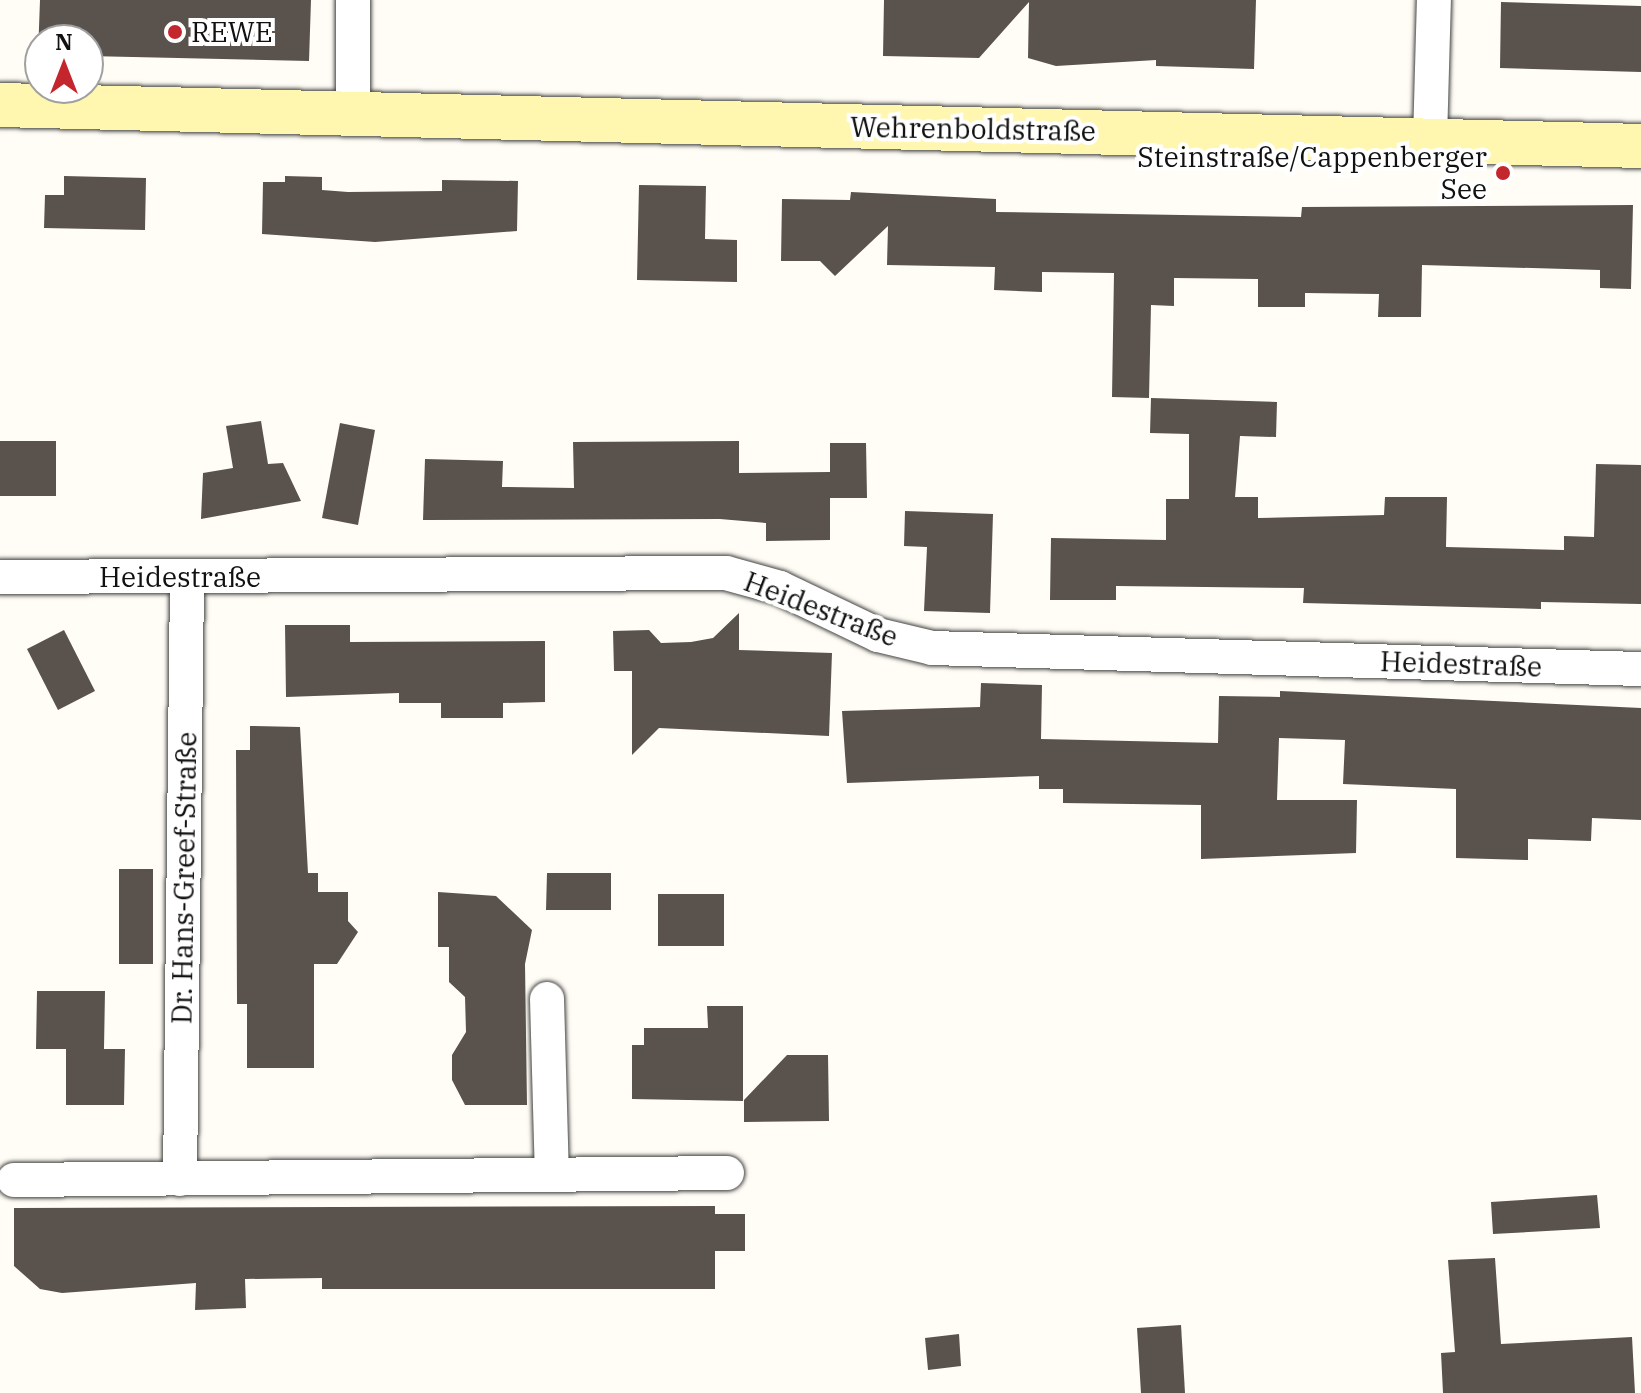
<!DOCTYPE html>
<html>
<head>
<meta charset="utf-8">
<style>
	body { margin:0 }
	#map { position:relative; width:1641px; height:1393px; overflow:hidden; background:#fffdf5; font-family:"IBM Plex Serif",serif }
	div>[style] { position:absolute }
	.building>* { inset:0; background:#5a524d }
	.roads { filter:drop-shadow(0 0 2px #444) drop-shadow(0 0 2px #444) }
	.street>* { height:34px; margin:-17px; padding:0 17px; transform-origin:17px; border-radius:17px; background:#fff }
	.secondary>* { height:44px; margin:-22px; padding:0 22px; transform-origin:22px; border-radius:22px; background:#fff6b0 }
	.dots>* { width:22px; height:22px; translate:-50% -50%; box-sizing:border-box; border:4px solid #fff; border-radius:50% }
	span { translate:-50% -50%; white-space:nowrap; text-align:center; line-height:1.15; -webkit-text-stroke:8px #fff; paint-order:stroke }
	.poi-label { font-size:28px; color:#111 }
	.left { translate:0 -50%; text-align:left }
	.right { translate:-100% -50%; text-align:right }
	.street-label { font-size:28px; color:#111 }
	.north { position:absolute; left:24px; top:24px; width:80px; height:80px; box-sizing:border-box; background:#fff; border:2px solid #a0a0a0; border-radius:50%; rotate:0deg; font-size:22px; font-weight:700; line-height:32px; text-align:center; color:#111 }
	.north::after { content:''; display:block; margin:auto; width:28px; height:36px; background:#c4262e; clip-path:polygon(50% 0,100% 100%,50% 72%,0 100%) }
</style>
</head>
<body>
<div id="map">
	<div class="building">
		<div style="clip-path:polygon(40px 0,311px 0,309px 61px,88px 56px,88px 40px,40px 40px,38px 55px)"></div>
		<div style="clip-path:polygon(884px 0,1256px 0,1254px 69px,1156px 66px,1156px 60px,1056px 66px,1028px 58px,1029px 2px,979px 58px,883px 56px)"></div>
		<div style="clip-path:polygon(1501px 2px,1641px 6px,1641px 72px,1500px 68px)"></div>
		<div style="clip-path:polygon(64px 176px,146px 178px,145px 230px,44px 228px,45px 195px,64px 195px)"></div>
		<div style="clip-path:polygon(285px 176px,322px 177px,322px 190px,348px 192px,442px 191px,442px 180px,518px 181px,517px 231px,375px 242px,262px 234px,263px 182px,285px 182px)"></div>
		<div style="clip-path:polygon(639px 185px,706px 186px,705px 239px,737px 240px,737px 282px,637px 280px)"></div>
		<div style="clip-path:polygon(851px 192px,996px 199px,996px 212px,1301px 217px,1302px 207px,1633px 205px,1631px 289px,1600px 288px,1600px 270px,1422px 265px,1421px 317px,1378px 317px,1379px 294px,1305px 293px,1305px 307px,1258px 307px,1258px 279px,1174px 278px,1174px 306px,1151px 305px,1149px 398px,1112px 397px,1114px 273px,1042px 272px,1042px 292px,994px 290px,995px 267px,887px 265px,888px 226px,835px 276px,820px 261px,781px 261px,782px 199px,850px 200px)"></div>
		<div style="clip-path:polygon(1151px 398px,1277px 402px,1276px 437px,1240px 436px,1235px 497px,1258px 497px,1258px 518px,1384px 515px,1385px 497px,1447px 497px,1446px 547px,1564px 550px,1564px 536px,1594px 537px,1596px 464px,1641px 465px,1641px 604px,1541px 602px,1541px 609px,1303px 603px,1304px 588px,1116px 586px,1116px 600px,1050px 600px,1051px 538px,1166px 540px,1166px 499px,1189px 499px,1189px 434px,1150px 433px)"></div>
		<div style="clip-path:polygon(261px 421px,268px 464px,283px 463px,301px 501px,201px 519px,203px 473px,233px 468px,226px 426px)"></div>
		<div style="clip-path:polygon(340px 423px,375px 430px,358px 525px,322px 518px)"></div>
		<div style="clip-path:polygon(0 441px,56px 441px,56px 496px,0 496px)"></div>
		<div style="clip-path:polygon(739px 441px,739px 473px,830px 472px,830px 540px,766px 541px,766px 523px,720px 519px,423px 520px,425px 459px,503px 461px,502px 487px,574px 488px,573px 442px)"></div>
		<div style="clip-path:polygon(830px 443px,866px 443px,867px 498px,830px 498px)"></div>
		<div style="clip-path:polygon(905px 511px,993px 514px,990px 613px,924px 611px,927px 547px,904px 546px)"></div>
		<div style="clip-path:polygon(739px 613px,739px 650px,832px 653px,829px 736px,659px 728px,632px 755px,632px 671px,614px 671px,613px 631px,649px 630px,661px 643px,691px 642px,713px 638px)"></div>
		<div style="clip-path:polygon(285px 625px,350px 625px,350px 642px,545px 641px,545px 702px,503px 703px,503px 718px,441px 718px,441px 703px,399px 703px,399px 693px,286px 697px)"></div>
		<div style="clip-path:polygon(64px 630px,95px 691px,58px 710px,27px 649px)"></div>
		<div style="clip-path:polygon(981px 683px,1042px 685px,1041px 739px,1218px 743px,1219px 696px,1280px 697px,1280px 691px,1641px 708px,1641px 820px,1592px 818px,1591px 841px,1528px 839px,1528px 860px,1456px 858px,1456px 789px,1343px 784px,1345px 740px,1279px 738px,1277px 800px,1357px 800px,1356px 853px,1201px 859px,1201px 805px,1063px 803px,1063px 789px,1039px 789px,1039px 776px,847px 783px,842px 711px,980px 707px)"></div>
		<div style="clip-path:polygon(250px 726px,300px 727px,308px 873px,318px 873px,318px 892px,348px 892px,348px 921px,358px 932px,337px 964px,314px 964px,314px 1068px,247px 1068px,247px 1004px,237px 1004px,236px 750px,250px 750px)"></div>
		<div style="clip-path:polygon(119px 869px,153px 869px,153px 964px,119px 964px)"></div>
		<div style="clip-path:polygon(547px 873px,611px 873px,611px 910px,546px 910px)"></div>
		<div style="clip-path:polygon(438px 892px,496px 896px,532px 930px,525px 964px,527px 1105px,465px 1105px,452px 1080px,452px 1055px,466px 1032px,465px 997px,449px 982px,449px 947px,438px 947px)"></div>
		<div style="clip-path:polygon(658px 894px,724px 894px,724px 946px,658px 946px)"></div>
		<div style="clip-path:polygon(37px 991px,105px 991px,104px 1049px,125px 1049px,124px 1105px,66px 1105px,66px 1049px,36px 1049px)"></div>
		<div style="clip-path:polygon(707px 1006px,743px 1006px,743px 1101px,632px 1099px,632px 1045px,644px 1045px,644px 1028px,708px 1028px)"></div>
		<div style="clip-path:polygon(787px 1055px,828px 1055px,829px 1121px,744px 1122px,744px 1100px)"></div>
		<div style="clip-path:polygon(1597px 1195px,1600px 1228px,1493px 1234px,1491px 1202px)"></div>
		<div style="clip-path:polygon(715px 1206px,715px 1214px,745px 1214px,745px 1251px,715px 1251px,715px 1289px,322px 1289px,322px 1278px,245px 1279px,246px 1308px,195px 1310px,196px 1283px,62px 1293px,40px 1289px,14px 1266px,14px 1208px)"></div>
		<div style="clip-path:polygon(1495px 1258px,1501px 1344px,1632px 1337px,1635px 1393px,1443px 1393px,1441px 1353px,1455px 1352px,1448px 1260px)"></div>
		<div style="clip-path:polygon(1181px 1325px,1185px 1393px,1141px 1393px,1137px 1328px)"></div>
		<div style="clip-path:polygon(959px 1334px,961px 1366px,928px 1370px,925px 1338px)"></div>
	</div>
	<div class="roads">
		<div class="street">
			<div style="left:353px;top:114px;width:114px;rotate:-90deg"></div>
			<div style="left:1430px;top:140px;width:140px;rotate:-88.4deg"></div>
			<div style="left:0;top:577px;width:726px;rotate:-0.32deg"></div>
			<div style="left:726px;top:573px;width:56px;rotate:15.5deg"></div>
			<div style="left:780px;top:588px;width:109px;rotate:25.6deg"></div>
			<div style="left:878px;top:635px;width:56px;rotate:13.5deg"></div>
			<div style="left:932px;top:648px;width:709px;rotate:1.7deg"></div>
			<div style="left:547px;top:999px;width:175px;rotate:88.4deg"></div>
			<div style="left:180px;top:1179px;width:602px;rotate:-89.33deg"></div>
			<div style="left:14px;top:1180px;width:713px;rotate:-0.56deg"></div>
		</div>
		<div class="secondary">
			<div style="left:0;top:105px;width:1642px;rotate:1.43deg"></div>
		</div>
	</div>
	<div class="dots">
		<div style="left:175px;top:32px;background:#c4262e"></div>
		<div style="left:1503px;top:173px;background:#c4262e"></div>
	</div>
	<div class="poi-label">
		<span class="left" style="left:191px;top:32px">REWE</span>
		<span class="right" style="left:1487px;top:173px">Steinstraße/Cappenberger<br>See</span>
	</div>
	<div class="street-label">
		<span style="left:973px;top:129px;rotate:1deg">Wehrenboldstraße</span>
		<span style="left:180px;top:577px">Heidestraße</span>
		<span style="left:821px;top:609px;rotate:21deg">Heidestraße</span>
		<span style="left:1461px;top:664px;rotate:2deg">Heidestraße</span>
		<span style="left:184px;top:878px;rotate:-89deg">Dr. Hans-Greef-Straße</span>
	</div>
	<div class="north">N</div>
</div>
</body>
</html>
